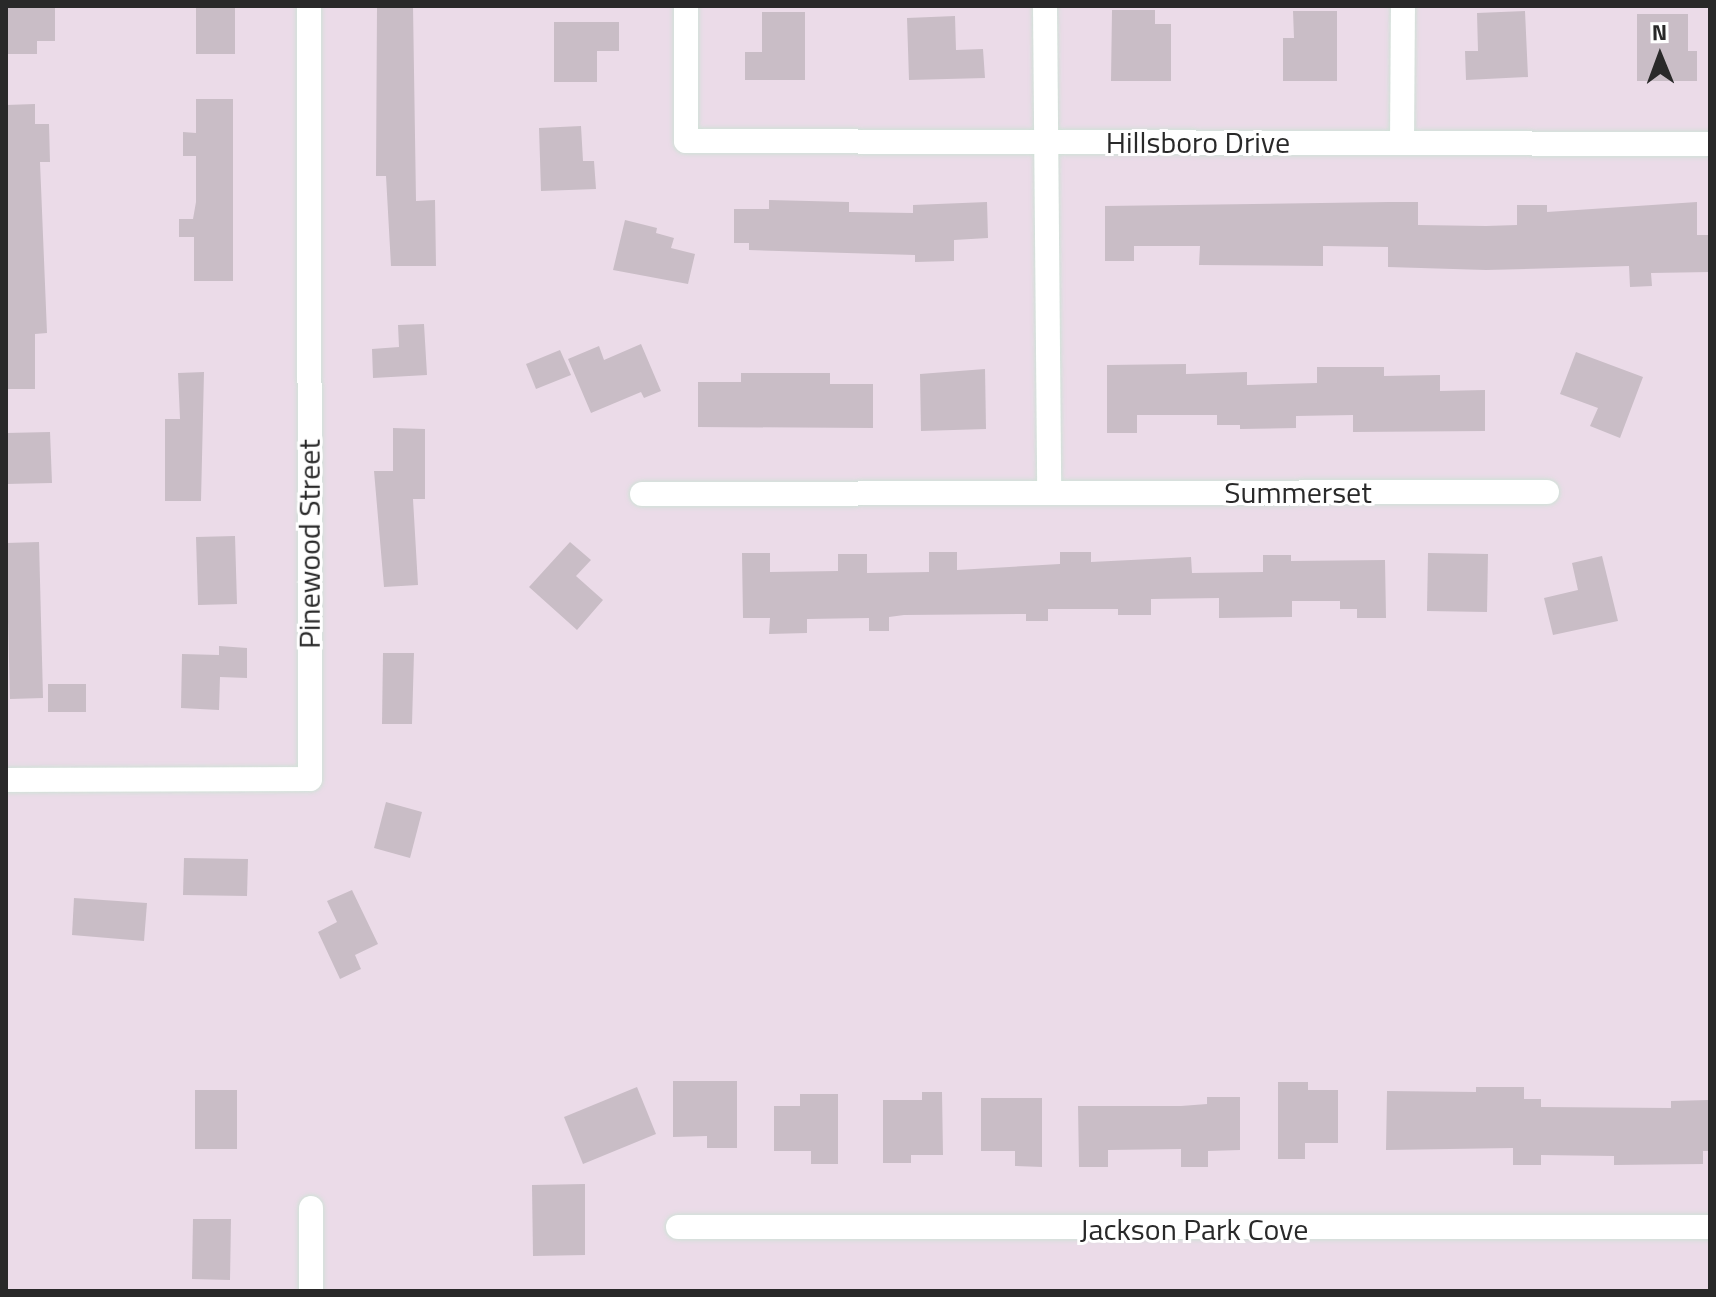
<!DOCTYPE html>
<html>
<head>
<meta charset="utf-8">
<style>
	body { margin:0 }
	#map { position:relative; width:1716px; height:1297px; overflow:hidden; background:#ebdbe8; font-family:"Titillium Web",sans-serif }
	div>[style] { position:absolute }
	.building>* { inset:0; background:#c9bdc6 }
	.roads { filter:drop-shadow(0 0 2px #d0e1d7) drop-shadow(0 0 2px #d0e1d7) }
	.minor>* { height:24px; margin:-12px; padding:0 12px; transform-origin:12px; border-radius:12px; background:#fff }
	span { translate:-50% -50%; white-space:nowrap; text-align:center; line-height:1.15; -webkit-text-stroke:6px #fff; paint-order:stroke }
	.street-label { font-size:30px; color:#292929 }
	.frame { position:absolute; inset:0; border:8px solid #292929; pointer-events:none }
	.north { position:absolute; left:1620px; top:16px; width:80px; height:80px; -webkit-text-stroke:6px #fff; paint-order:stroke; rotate:359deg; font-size:22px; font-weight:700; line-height:32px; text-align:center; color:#292929 }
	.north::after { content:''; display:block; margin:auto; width:28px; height:36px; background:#292929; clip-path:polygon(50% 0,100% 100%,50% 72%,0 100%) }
</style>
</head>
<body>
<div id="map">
	<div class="building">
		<div style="clip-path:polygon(6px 6px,55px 6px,55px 41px,37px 41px,37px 54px,6px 54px)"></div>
		<div style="clip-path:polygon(196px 6px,235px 6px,235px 54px,196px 54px)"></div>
		<div style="clip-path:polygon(377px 6px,413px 6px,416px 201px,435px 200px,436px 266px,391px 266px,386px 176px,376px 176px)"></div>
		<div style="clip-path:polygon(1112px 10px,1155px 10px,1155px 24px,1171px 24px,1171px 81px,1111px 81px)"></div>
		<div style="clip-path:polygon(1293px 11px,1337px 11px,1337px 81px,1283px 81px,1283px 38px,1294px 38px)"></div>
		<div style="clip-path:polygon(1525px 11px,1528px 77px,1466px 80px,1465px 51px,1478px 51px,1477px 13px)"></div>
		<div style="clip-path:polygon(762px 12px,805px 12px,805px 80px,745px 80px,745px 52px,762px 52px)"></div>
		<div style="clip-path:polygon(1637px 14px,1688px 14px,1688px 51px,1697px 51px,1697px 81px,1637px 81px)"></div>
		<div style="clip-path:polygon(955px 16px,956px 50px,983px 49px,985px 78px,909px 80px,907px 18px)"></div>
		<div style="clip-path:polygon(554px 22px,619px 22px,619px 51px,597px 51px,597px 82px,554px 82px)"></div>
		<div style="clip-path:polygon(196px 99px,233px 99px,233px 281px,194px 281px,194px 237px,179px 237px,179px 219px,193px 219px,196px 202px,196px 156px,183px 156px,183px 132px,196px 133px)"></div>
		<div style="clip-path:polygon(35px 104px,35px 124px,49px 124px,50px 162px,40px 162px,47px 333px,35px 334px,35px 389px,6px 389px,6px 105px)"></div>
		<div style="clip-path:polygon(581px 126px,583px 161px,594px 161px,596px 189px,541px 191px,539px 128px)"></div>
		<div style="clip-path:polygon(769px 200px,849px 202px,849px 212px,913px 213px,913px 205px,987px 202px,988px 238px,954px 240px,954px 261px,915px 262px,915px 255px,749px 250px,749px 243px,734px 243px,734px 209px,769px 209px)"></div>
		<div style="clip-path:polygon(1389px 202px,1418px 202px,1418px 225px,1486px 226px,1517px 225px,1517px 205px,1547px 205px,1547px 212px,1697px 202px,1697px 235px,1710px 235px,1710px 272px,1651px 273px,1652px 286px,1630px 287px,1629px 266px,1486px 270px,1388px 267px,1388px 247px,1323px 246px,1323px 266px,1199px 265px,1200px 246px,1134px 246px,1134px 261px,1105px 261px,1105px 206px)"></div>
		<div style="clip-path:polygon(625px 220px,657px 228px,656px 233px,674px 238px,671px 248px,695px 254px,688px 284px,613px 270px)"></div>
		<div style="clip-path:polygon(424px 324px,427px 375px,373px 378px,372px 349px,399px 347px,398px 325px)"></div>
		<div style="clip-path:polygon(641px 344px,661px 391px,644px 398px,641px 392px,591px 413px,568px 359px,599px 346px,604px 360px)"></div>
		<div style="clip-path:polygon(560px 350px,571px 375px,536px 389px,526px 364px)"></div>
		<div style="clip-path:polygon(1576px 352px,1643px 377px,1620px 438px,1590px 426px,1598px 408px,1560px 394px)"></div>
		<div style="clip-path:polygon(1186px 364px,1186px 374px,1247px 372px,1247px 385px,1317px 383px,1317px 367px,1384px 367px,1384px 376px,1440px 375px,1440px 391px,1485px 390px,1485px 431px,1353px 432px,1353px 415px,1296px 416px,1296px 428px,1240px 429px,1240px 425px,1217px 425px,1217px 415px,1137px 415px,1137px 433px,1107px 433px,1107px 365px)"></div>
		<div style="clip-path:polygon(985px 369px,986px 429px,921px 431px,920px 374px)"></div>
		<div style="clip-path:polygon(204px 372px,201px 501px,165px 501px,165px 419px,180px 419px,178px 373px)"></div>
		<div style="clip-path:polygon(741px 373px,830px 373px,830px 384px,873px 384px,873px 428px,698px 427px,698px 382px,741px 382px)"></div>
		<div style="clip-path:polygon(393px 428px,425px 429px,425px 499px,413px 499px,418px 585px,384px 587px,374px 471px,393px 471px)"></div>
		<div style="clip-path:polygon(50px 432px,52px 483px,6px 484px,6px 433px)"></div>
		<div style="clip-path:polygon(235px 536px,237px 604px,198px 605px,196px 537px)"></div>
		<div style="clip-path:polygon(39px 542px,43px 698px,10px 699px,6px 543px)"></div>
		<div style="clip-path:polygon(570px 542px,591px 560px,576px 576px,603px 600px,577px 630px,529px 587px)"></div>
		<div style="clip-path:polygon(929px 552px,957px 552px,957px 570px,1060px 564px,1060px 552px,1091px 552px,1091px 562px,1191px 557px,1192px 573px,1263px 572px,1263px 555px,1291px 555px,1291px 561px,1385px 560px,1386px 618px,1357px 618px,1357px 609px,1340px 609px,1340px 601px,1292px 601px,1292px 617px,1219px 618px,1219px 598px,1151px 599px,1151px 615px,1118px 615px,1118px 609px,1048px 609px,1048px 621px,1026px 621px,1026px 614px,904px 615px,889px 617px,889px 631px,869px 631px,869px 618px,807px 619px,807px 633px,769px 634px,770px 618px,743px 618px,742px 553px,770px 553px,770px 572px,838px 571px,838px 554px,867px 554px,867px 573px,929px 572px)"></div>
		<div style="clip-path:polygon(1428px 553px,1488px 554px,1487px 612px,1427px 611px)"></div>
		<div style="clip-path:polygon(1602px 556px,1618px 621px,1553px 635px,1544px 598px,1578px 590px,1572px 563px)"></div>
		<div style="clip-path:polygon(219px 646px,247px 648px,247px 678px,220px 677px,219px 710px,181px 708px,182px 654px,219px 655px)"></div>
		<div style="clip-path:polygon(383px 653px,414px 653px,412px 724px,382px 724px)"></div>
		<div style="clip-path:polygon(48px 684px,86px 684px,86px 712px,48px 712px)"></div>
		<div style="clip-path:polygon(386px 802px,422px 812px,410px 858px,374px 848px)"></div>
		<div style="clip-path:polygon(184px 858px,248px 859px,247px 896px,183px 895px)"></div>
		<div style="clip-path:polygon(352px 890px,378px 944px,355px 955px,361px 969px,340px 979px,318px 932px,337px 922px,327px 901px)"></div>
		<div style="clip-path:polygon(74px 898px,147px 903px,144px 941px,72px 935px)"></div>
		<div style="clip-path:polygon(673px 1081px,737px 1081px,737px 1148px,707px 1148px,707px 1136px,673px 1137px)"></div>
		<div style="clip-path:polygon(1278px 1082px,1308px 1082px,1308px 1090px,1338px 1090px,1338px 1143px,1305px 1143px,1305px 1159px,1278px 1159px)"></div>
		<div style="clip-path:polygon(637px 1087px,656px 1134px,583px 1164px,564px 1117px)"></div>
		<div style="clip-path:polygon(1476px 1087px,1524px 1087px,1524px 1099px,1541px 1099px,1541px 1107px,1671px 1108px,1671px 1101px,1709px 1100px,1710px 1151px,1703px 1151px,1703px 1164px,1614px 1165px,1614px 1156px,1541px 1155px,1541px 1165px,1513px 1165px,1513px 1148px,1386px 1150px,1387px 1091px,1476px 1092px)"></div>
		<div style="clip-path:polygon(195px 1090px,237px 1090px,237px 1149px,195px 1149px)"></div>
		<div style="clip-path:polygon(922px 1092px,942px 1092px,943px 1155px,911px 1155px,911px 1163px,883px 1163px,883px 1100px,922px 1100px)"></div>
		<div style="clip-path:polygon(800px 1094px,838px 1094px,838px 1164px,811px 1164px,811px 1151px,774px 1151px,774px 1106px,800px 1106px)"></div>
		<div style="clip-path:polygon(1207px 1097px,1240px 1097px,1240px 1150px,1208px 1151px,1208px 1167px,1181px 1167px,1181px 1149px,1108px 1150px,1108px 1167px,1079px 1167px,1078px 1106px,1181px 1106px,1207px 1104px)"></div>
		<div style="clip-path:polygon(981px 1098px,1042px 1098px,1042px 1167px,1015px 1166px,1015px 1151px,981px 1151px)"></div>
		<div style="clip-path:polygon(585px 1184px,585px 1255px,533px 1256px,532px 1185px)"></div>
		<div style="clip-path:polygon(193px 1219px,231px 1219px,230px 1280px,192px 1279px)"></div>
	</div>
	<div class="roads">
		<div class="minor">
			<div style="left:686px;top:6px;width:135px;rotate:90deg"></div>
			<div style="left:686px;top:141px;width:1024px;rotate:0.17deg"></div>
			<div style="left:1045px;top:6px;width:487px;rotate:89.5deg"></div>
			<div style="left:1402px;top:143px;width:137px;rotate:-89.6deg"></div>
			<div style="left:642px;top:494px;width:905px;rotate:-0.13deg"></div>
			<div style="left:6px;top:780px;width:304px;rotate:-0.2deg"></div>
			<div style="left:310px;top:779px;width:773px;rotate:-90.07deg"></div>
			<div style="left:678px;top:1227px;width:1032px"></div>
			<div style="left:311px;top:1291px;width:83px;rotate:-90deg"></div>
		</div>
	</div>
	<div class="street-label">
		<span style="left:1198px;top:142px">Hillsboro Drive</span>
		<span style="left:1298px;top:492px">Summerset</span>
		<span style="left:309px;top:544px;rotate:-90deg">Pinewood Street</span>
		<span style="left:1194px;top:1229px">Jackson Park Cove</span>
	</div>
	<div class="frame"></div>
	<div class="north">N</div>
</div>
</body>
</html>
